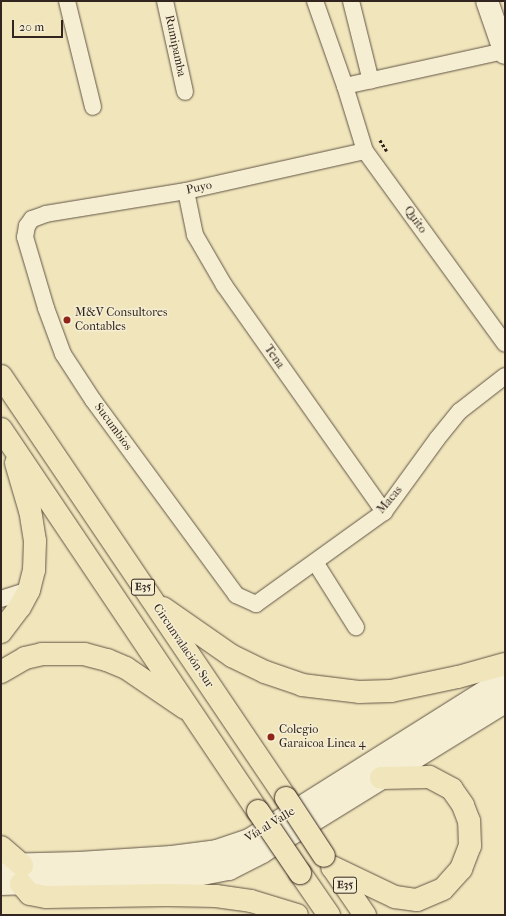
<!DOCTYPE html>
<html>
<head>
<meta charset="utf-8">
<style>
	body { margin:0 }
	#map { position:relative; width:506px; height:916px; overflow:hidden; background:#f0e5bb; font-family:"IM FELL French Canon",serif }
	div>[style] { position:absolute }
	.path>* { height:2.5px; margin-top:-1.25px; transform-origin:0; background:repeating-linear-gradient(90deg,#32251f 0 3px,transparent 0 5px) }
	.roads { filter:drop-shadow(0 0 1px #625546) drop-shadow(0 0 1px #625546) }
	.minor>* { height:16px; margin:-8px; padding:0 8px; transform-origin:8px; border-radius:8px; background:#f5eed3 }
	.secondary>* { height:22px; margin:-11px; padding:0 11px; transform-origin:11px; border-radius:11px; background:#f5eed3 }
	.trunk>* { height:22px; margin:-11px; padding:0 11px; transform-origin:11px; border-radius:11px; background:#f0e5bb }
	.bridges { filter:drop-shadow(0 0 1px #32251f) drop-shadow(0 0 1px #32251f) }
	.trunk-bridge>* { height:22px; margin:-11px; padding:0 11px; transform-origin:11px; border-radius:11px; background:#f0e5bb }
	.dots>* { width:11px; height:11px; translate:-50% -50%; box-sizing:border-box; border:2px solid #f5eed3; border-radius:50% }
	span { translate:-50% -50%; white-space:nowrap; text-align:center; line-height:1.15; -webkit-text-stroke:3px #f5eed3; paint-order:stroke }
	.shield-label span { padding:1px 3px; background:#f5eed3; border:1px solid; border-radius:3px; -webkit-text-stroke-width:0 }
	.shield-label { font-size:11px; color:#32251f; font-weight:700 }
	.street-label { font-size:12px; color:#32251f }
	.poi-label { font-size:12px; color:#32251f }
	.left { translate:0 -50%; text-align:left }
	.frame { position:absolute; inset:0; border:2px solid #32251f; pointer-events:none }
	.scale { position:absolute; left:12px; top:20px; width:51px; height:18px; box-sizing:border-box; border:2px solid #32251f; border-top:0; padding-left:5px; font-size:12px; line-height:14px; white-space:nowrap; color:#32251f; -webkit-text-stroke:3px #f5eed3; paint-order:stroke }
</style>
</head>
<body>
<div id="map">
	<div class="path">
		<div style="left:380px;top:140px;width:13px;rotate:58deg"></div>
	</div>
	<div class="roads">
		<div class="minor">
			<div style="left:67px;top:1px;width:109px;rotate:76.2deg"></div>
			<div style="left:165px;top:1px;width:93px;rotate:77.6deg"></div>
			<div style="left:315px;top:1px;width:90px;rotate:70.6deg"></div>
			<div style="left:345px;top:86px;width:68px;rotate:72.9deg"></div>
			<div style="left:365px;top:151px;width:238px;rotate:54deg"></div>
			<div style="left:351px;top:1px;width:82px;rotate:76deg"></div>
			<div style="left:345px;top:86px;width:163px;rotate:-12.4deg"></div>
			<div style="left:365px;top:151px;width:183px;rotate:167.4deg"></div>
			<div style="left:186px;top:191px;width:142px;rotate:170.7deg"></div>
			<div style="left:46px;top:214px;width:15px;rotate:160deg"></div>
			<div style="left:32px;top:219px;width:9px;rotate:126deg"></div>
			<div style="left:27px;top:226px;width:11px;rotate:100deg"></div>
			<div style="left:25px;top:237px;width:74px;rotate:73.5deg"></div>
			<div style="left:46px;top:308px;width:49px;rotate:69.7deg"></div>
			<div style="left:63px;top:354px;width:55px;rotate:56.9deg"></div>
			<div style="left:93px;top:400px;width:242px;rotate:53.7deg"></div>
			<div style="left:236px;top:595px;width:22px;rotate:24deg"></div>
			<div style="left:256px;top:604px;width:158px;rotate:-35.7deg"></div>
			<div style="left:384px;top:512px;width:90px;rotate:-54deg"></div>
			<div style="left:437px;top:439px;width:36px;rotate:-51deg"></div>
			<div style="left:460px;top:411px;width:57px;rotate:-37.9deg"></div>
			<div style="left:186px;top:191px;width:45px;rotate:78.4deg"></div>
			<div style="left:195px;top:235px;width:58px;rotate:59.9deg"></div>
			<div style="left:224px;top:285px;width:278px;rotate:54.8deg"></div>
			<div style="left:315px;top:562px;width:77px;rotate:57.8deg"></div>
			<div style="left:1px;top:599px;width:29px;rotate:-18deg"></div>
		</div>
		<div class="secondary">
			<div style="left:487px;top:1px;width:55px;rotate:70.9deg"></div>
			<div style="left:1px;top:865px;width:78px;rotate:-1.5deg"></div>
			<div style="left:79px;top:863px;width:93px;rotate:-3.7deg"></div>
			<div style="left:172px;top:857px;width:45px;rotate:-7.6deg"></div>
			<div style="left:217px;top:851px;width:36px;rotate:-19deg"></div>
			<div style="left:251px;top:839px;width:300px;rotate:-32.2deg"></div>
			<div style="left:1px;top:884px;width:152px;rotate:-1.9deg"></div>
			<div style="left:153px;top:879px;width:39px;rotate:-4deg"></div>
			<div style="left:192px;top:876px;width:38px;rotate:-11deg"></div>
			<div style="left:229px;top:869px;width:37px;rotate:-27deg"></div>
			<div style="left:262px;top:852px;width:286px;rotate:-31.7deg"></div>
		</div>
		<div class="trunk">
			<div style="left:1px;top:376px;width:509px;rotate:55.97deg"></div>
			<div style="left:1px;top:429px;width:460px;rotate:56.1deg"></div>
			<div style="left:163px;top:608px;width:84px;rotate:34.8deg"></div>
			<div style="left:232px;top:656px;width:37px;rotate:26deg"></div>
			<div style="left:265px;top:672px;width:39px;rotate:19deg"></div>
			<div style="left:302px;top:685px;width:57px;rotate:7deg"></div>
			<div style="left:359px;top:692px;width:32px;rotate:-2deg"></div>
			<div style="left:391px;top:691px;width:68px;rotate:-11.8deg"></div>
			<div style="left:458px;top:677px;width:49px;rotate:-15.5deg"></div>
			<div style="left:1px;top:632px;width:31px;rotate:-53deg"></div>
			<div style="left:20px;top:607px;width:19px;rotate:-62deg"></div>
			<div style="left:29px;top:590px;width:21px;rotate:-76deg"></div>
			<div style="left:34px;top:570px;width:29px;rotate:-88deg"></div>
			<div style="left:35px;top:541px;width:30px;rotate:-99deg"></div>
			<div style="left:30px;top:511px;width:50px;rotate:-106.3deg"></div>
			<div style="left:1px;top:672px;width:28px;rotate:-30deg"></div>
			<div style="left:25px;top:658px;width:17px;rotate:-13deg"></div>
			<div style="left:42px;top:654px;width:42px"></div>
			<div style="left:84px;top:654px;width:24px;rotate:15deg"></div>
			<div style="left:107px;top:660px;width:21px;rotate:23deg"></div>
			<div style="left:126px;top:668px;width:71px;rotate:34.1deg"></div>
			<div style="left:1px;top:847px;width:28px;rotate:41deg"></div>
			<div style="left:332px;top:867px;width:70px;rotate:25.5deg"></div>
			<div style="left:395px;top:897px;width:22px;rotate:8deg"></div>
			<div style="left:417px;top:900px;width:28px;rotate:-23deg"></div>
			<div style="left:443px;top:889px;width:27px;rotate:-48deg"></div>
			<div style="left:461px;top:869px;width:25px;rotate:-69deg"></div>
			<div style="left:470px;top:846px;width:25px;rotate:-92deg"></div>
			<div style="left:469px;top:821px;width:17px;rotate:-111deg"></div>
			<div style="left:463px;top:805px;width:19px;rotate:-125deg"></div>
			<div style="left:452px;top:789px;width:26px;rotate:-152deg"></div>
			<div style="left:429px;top:777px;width:48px;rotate:178.8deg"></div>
			<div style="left:333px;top:868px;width:57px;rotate:55.8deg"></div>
			<div style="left:300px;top:873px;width:51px;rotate:55.4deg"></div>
			<div style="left:21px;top:884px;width:13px;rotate:48deg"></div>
			<div style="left:30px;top:894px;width:16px;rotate:11deg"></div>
			<div style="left:46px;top:897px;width:121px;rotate:-0.9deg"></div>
			<div style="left:167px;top:895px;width:49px;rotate:1.2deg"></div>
			<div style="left:216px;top:896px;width:35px;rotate:8deg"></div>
			<div style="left:251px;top:901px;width:48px;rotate:16.9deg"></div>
		</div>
	</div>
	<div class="bridges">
		<div class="trunk-bridge">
			<div style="left:286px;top:798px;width:69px;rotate:56.8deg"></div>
			<div style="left:258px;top:811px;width:75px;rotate:55.9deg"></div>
		</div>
	</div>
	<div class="dots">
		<div style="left:67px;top:320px;background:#8f2418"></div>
		<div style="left:271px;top:737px;background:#8f2418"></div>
	</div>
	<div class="shield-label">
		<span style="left:143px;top:587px">E35</span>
		<span style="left:345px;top:885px">E35</span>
	</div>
	<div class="street-label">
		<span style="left:175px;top:46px;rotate:78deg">Rumipamba</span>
		<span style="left:199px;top:188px;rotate:-12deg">Puyo</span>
		<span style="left:415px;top:220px;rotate:54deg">Quito</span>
		<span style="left:274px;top:357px;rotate:55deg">Tena</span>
		<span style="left:113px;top:427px;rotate:54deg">Sucumbios</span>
		<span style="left:390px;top:500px;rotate:-50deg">Macas</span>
		<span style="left:183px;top:646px;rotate:56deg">Circunvalación Sur</span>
		<span style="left:270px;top:825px;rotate:-31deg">Vía al Valle</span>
	</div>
	<div class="poi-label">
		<span class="left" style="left:75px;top:320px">M&amp;V Consultores<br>Contables</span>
		<span class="left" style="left:279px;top:737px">Colegio<br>Garaicoa Linea 4</span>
	</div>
	<div class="frame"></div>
	<div class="scale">20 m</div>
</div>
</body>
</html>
